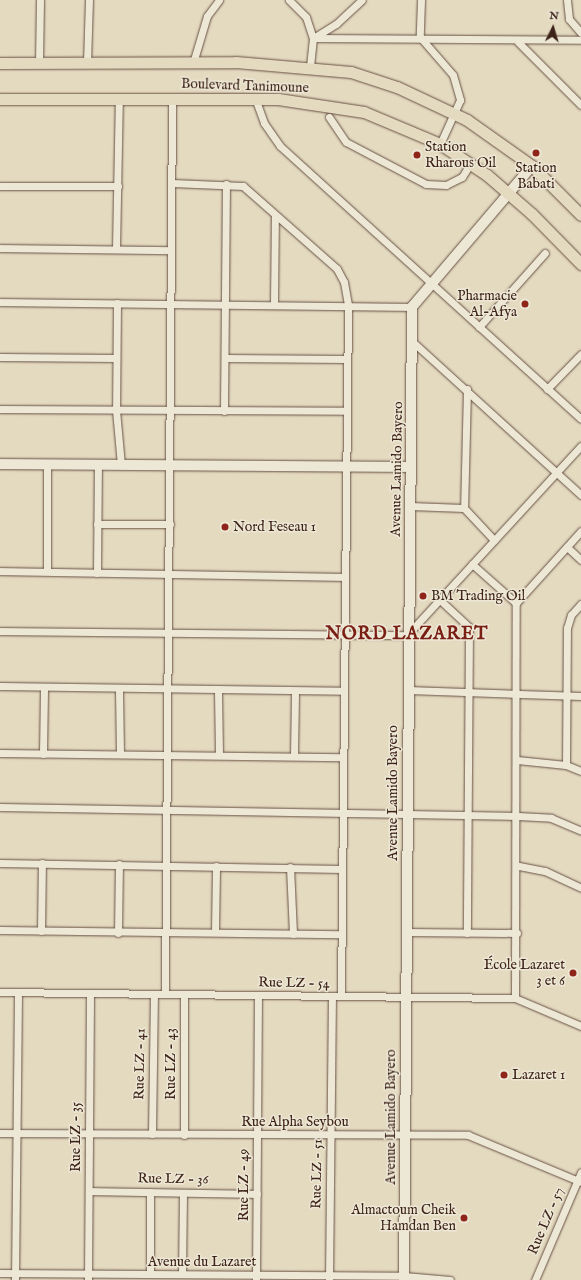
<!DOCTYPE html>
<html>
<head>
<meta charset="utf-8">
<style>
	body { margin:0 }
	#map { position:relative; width:581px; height:1280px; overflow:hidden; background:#e4dac0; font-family:"IM FELL English",serif }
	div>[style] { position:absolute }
	.roads { filter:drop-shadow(0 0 1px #685143) drop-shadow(0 0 1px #685143) }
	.street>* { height:7px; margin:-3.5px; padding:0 3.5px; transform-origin:3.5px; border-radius:3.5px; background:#ede7d6 }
	.secondary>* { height:10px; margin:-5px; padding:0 5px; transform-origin:5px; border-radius:5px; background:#ede7d6 }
	.primary>* { height:11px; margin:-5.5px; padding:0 5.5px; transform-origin:5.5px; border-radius:5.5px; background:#e4dac0 }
	.dots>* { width:11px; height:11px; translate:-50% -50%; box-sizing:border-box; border:2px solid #ede7d6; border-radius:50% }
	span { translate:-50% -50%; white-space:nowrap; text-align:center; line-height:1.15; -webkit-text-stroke:3px #ede7d6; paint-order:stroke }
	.street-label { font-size:14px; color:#3e2319 }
	.poi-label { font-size:14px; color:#3e2319 }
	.left { translate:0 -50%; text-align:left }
	.right { translate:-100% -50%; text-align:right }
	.district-label { font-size:18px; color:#7a1f14; font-weight:700; letter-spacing:1px }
	.north { position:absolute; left:533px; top:8px; width:40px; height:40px; -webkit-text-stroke:3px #ede7d6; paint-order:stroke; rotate:5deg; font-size:11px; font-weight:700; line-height:16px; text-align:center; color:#3e2319 }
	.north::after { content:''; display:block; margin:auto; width:14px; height:18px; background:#3e2319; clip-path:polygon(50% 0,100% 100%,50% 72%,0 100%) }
</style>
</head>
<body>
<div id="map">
	<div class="roads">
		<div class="street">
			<div style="left:289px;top:0;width:24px;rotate:45deg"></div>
			<div style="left:306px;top:17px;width:22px;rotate:72deg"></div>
			<div style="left:313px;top:38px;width:28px;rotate:96deg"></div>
			<div style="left:421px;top:0;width:37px;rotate:92deg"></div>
			<div style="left:420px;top:37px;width:50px;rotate:49deg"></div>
			<div style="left:453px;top:75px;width:26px;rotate:74deg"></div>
			<div style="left:460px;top:100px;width:48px;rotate:114.4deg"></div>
			<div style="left:567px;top:0;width:19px;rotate:84deg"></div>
			<div style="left:569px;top:19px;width:18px;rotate:49deg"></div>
			<div style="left:315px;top:37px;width:25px;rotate:-32deg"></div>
			<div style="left:336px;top:24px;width:35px;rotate:-43deg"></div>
			<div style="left:313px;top:38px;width:268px;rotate:0.4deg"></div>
			<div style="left:518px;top:42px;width:89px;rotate:45deg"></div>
			<div style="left:39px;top:63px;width:63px;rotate:-89.1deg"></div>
			<div style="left:87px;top:63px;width:63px;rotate:-88.2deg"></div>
			<div style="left:193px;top:63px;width:49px;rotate:-73.4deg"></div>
			<div style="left:207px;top:16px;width:20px;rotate:-53deg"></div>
			<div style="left:255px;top:98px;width:27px;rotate:70deg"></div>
			<div style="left:264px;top:123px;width:28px;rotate:55deg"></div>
			<div style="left:280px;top:146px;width:406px;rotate:42.2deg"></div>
			<div style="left:329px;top:117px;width:30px;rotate:56deg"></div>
			<div style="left:346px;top:142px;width:90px;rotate:27.7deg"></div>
			<div style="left:426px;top:184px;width:20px;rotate:3deg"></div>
			<div style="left:446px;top:185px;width:18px;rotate:-27deg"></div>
			<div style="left:462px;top:177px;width:15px;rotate:-58deg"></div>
			<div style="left:172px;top:183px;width:71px;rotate:2.4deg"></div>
			<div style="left:243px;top:186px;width:125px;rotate:41.4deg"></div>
			<div style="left:337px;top:269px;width:15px;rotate:62deg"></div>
			<div style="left:344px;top:282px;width:23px;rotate:80deg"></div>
			<div style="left:348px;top:305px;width:691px;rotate:90.58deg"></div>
			<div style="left:0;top:186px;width:118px"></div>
			<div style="left:0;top:248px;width:171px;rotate:0.7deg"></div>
			<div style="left:116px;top:249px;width:151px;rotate:-88.9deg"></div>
			<div style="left:0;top:302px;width:412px;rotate:0.7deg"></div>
			<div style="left:117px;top:303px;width:107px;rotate:90.5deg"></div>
			<div style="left:116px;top:410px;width:55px;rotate:84.8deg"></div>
			<div style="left:274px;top:304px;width:89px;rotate:-89.4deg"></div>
			<div style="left:479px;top:327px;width:99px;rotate:-48.3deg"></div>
			<div style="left:414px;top:343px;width:226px;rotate:42.3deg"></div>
			<div style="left:0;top:357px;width:115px;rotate:0.5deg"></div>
			<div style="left:225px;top:358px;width:122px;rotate:0.5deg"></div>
			<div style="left:467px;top:389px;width:119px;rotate:91.4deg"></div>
			<div style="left:464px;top:508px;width:44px;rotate:46.8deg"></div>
			<div style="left:547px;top:389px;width:49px;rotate:-45.8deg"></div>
			<div style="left:0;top:409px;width:347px;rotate:0.3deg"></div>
			<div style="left:224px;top:411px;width:227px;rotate:-89.5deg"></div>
			<div style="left:410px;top:506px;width:54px;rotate:2.1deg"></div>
			<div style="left:97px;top:524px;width:73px"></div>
			<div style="left:567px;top:547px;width:19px;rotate:43deg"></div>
			<div style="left:472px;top:564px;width:59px;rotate:41.6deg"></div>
			<div style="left:0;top:571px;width:344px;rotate:1deg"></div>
			<div style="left:47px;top:571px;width:106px;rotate:-90deg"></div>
			<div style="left:97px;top:573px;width:108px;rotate:-89.5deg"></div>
			<div style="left:440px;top:600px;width:40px;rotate:43deg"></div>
			<div style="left:469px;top:627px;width:306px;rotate:90.4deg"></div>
			<div style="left:0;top:631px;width:407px;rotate:0.6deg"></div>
			<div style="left:407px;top:635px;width:257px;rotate:-47.4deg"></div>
			<div style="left:0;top:686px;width:343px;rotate:0.8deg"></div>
			<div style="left:119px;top:690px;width:63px;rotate:89.1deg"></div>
			<div style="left:408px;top:690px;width:173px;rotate:2deg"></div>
			<div style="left:218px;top:691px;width:63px;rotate:89.1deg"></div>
			<div style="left:0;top:753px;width:343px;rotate:0.7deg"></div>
			<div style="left:43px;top:754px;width:65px;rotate:-89.1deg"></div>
			<div style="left:294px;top:756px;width:65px;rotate:-89.1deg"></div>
			<div style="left:517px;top:760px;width:49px;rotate:5.8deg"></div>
			<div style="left:566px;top:765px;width:16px;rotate:22deg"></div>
			<div style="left:566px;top:765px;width:137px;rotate:-89.6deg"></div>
			<div style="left:567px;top:628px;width:14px;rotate:-73deg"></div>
			<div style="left:571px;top:615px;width:15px;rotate:-48deg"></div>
			<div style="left:0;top:807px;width:518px;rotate:1deg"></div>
			<div style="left:518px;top:816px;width:33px;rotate:3deg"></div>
			<div style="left:551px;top:818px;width:33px;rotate:23deg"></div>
			<div style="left:0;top:863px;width:342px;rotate:1deg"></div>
			<div style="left:519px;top:866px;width:26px;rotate:11deg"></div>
			<div style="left:545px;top:871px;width:40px;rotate:25deg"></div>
			<div style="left:290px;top:867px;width:67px;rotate:87.4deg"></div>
			<div style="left:0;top:930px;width:341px;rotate:0.7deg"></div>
			<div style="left:41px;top:931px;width:68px;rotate:-89.2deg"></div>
			<div style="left:215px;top:932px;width:66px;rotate:-89.1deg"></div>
			<div style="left:406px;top:932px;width:111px;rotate:0.5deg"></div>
			<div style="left:118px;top:933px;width:69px;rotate:-89.2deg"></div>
			<div style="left:0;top:992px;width:515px;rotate:0.67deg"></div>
			<div style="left:515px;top:998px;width:72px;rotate:23deg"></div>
			<div style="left:165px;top:994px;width:896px;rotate:-89.55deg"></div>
			<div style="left:515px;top:998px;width:395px;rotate:-89.9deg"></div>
			<div style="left:516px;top:603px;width:97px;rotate:-47.9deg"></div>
			<div style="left:0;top:1133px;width:468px;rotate:0.2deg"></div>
			<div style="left:468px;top:1135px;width:122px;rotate:22.6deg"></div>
			<div style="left:152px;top:1134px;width:140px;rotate:-89.2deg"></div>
			<div style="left:184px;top:1135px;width:141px;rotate:-90deg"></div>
			<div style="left:89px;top:1191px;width:168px;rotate:1deg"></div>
			<div style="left:150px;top:1192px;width:82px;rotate:90deg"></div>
			<div style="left:0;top:1273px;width:404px;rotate:0.4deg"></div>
			<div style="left:404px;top:1276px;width:46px;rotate:5deg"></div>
			<div style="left:182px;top:1274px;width:81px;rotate:-89.3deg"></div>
			<div style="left:15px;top:1280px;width:287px;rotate:-89.4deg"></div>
			<div style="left:88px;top:1280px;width:287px;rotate:-89.6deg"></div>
			<div style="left:256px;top:1280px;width:285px;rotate:-89.6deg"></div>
			<div style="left:329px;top:1280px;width:284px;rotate:-89.4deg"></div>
			<div style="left:535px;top:1280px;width:117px;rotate:-66.9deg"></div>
		</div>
		<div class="secondary">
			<div style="left:0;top:464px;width:410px;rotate:0.4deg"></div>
			<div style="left:404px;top:1280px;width:973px;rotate:-89.53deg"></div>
			<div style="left:412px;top:307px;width:185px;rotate:-49.6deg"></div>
		</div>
		<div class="primary">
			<div style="left:0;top:63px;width:236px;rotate:-0.2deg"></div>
			<div style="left:236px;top:62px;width:115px;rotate:5deg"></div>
			<div style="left:351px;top:72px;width:48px;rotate:18.1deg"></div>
			<div style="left:397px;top:87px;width:77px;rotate:25.2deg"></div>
			<div style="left:467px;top:120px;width:80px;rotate:35.3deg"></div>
			<div style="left:532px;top:166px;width:69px;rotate:45deg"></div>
			<div style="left:0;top:99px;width:278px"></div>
			<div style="left:278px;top:99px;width:87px;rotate:8.6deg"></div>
			<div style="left:364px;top:112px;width:82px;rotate:22.8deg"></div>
			<div style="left:440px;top:144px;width:56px;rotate:33.4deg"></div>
			<div style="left:487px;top:175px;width:60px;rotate:40.9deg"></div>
			<div style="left:532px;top:214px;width:70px;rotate:45.6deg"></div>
		</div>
	</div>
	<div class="dots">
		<div style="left:536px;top:153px;background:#8f2418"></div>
		<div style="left:417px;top:155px;background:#8f2418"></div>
		<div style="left:525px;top:304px;background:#8f2418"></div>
		<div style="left:225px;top:527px;background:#8f2418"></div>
		<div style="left:423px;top:596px;background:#8f2418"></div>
		<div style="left:573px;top:973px;background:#8f2418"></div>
		<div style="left:504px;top:1075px;background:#8f2418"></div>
		<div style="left:464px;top:1218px;background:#8f2418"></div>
	</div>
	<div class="street-label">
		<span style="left:245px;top:86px;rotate:2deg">Boulevard Tanimoune</span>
		<span style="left:397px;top:469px;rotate:-89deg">Avenue Lamido Bayero</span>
		<span style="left:393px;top:793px;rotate:-90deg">Avenue Lamido Bayero</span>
		<span style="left:294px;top:983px;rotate:1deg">Rue LZ - 54</span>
		<span style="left:140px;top:1064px;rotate:-89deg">Rue LZ - 41</span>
		<span style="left:171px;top:1064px;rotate:-90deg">Rue LZ - 43</span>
		<span style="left:391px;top:1117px;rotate:-90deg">Avenue Lamido Bayero</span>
		<span style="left:295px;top:1122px">Rue Alpha Seybou</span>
		<span style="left:76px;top:1137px;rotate:-90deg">Rue LZ - 35</span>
		<span style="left:317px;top:1174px;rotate:-89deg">Rue LZ - 51</span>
		<span style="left:173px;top:1179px;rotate:1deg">Rue LZ - 36</span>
		<span style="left:244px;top:1185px;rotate:-90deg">Rue LZ - 49</span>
		<span style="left:546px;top:1221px;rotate:-67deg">Rue LZ - 57</span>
		<span style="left:202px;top:1262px">Avenue du Lazaret</span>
	</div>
	<div class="poi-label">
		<span class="left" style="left:425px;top:155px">Station<br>Rharous Oil</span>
		<span style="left:536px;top:176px">Station<br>Babati</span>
		<span class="right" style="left:517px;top:304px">Pharmacie<br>Al-Afya</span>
		<span class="left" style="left:233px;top:527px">Nord Feseau 1</span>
		<span class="left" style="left:431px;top:596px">BM Trading Oil</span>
		<span class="right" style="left:565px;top:973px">École Lazaret<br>3 et 6</span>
		<span class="left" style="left:512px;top:1075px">Lazaret 1</span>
		<span class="right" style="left:456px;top:1218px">Almactoum Cheik<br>Hamdan Ben</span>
	</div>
	<div class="district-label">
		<span style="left:407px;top:635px">NORD LAZARET</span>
	</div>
	<div class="north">N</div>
</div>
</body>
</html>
